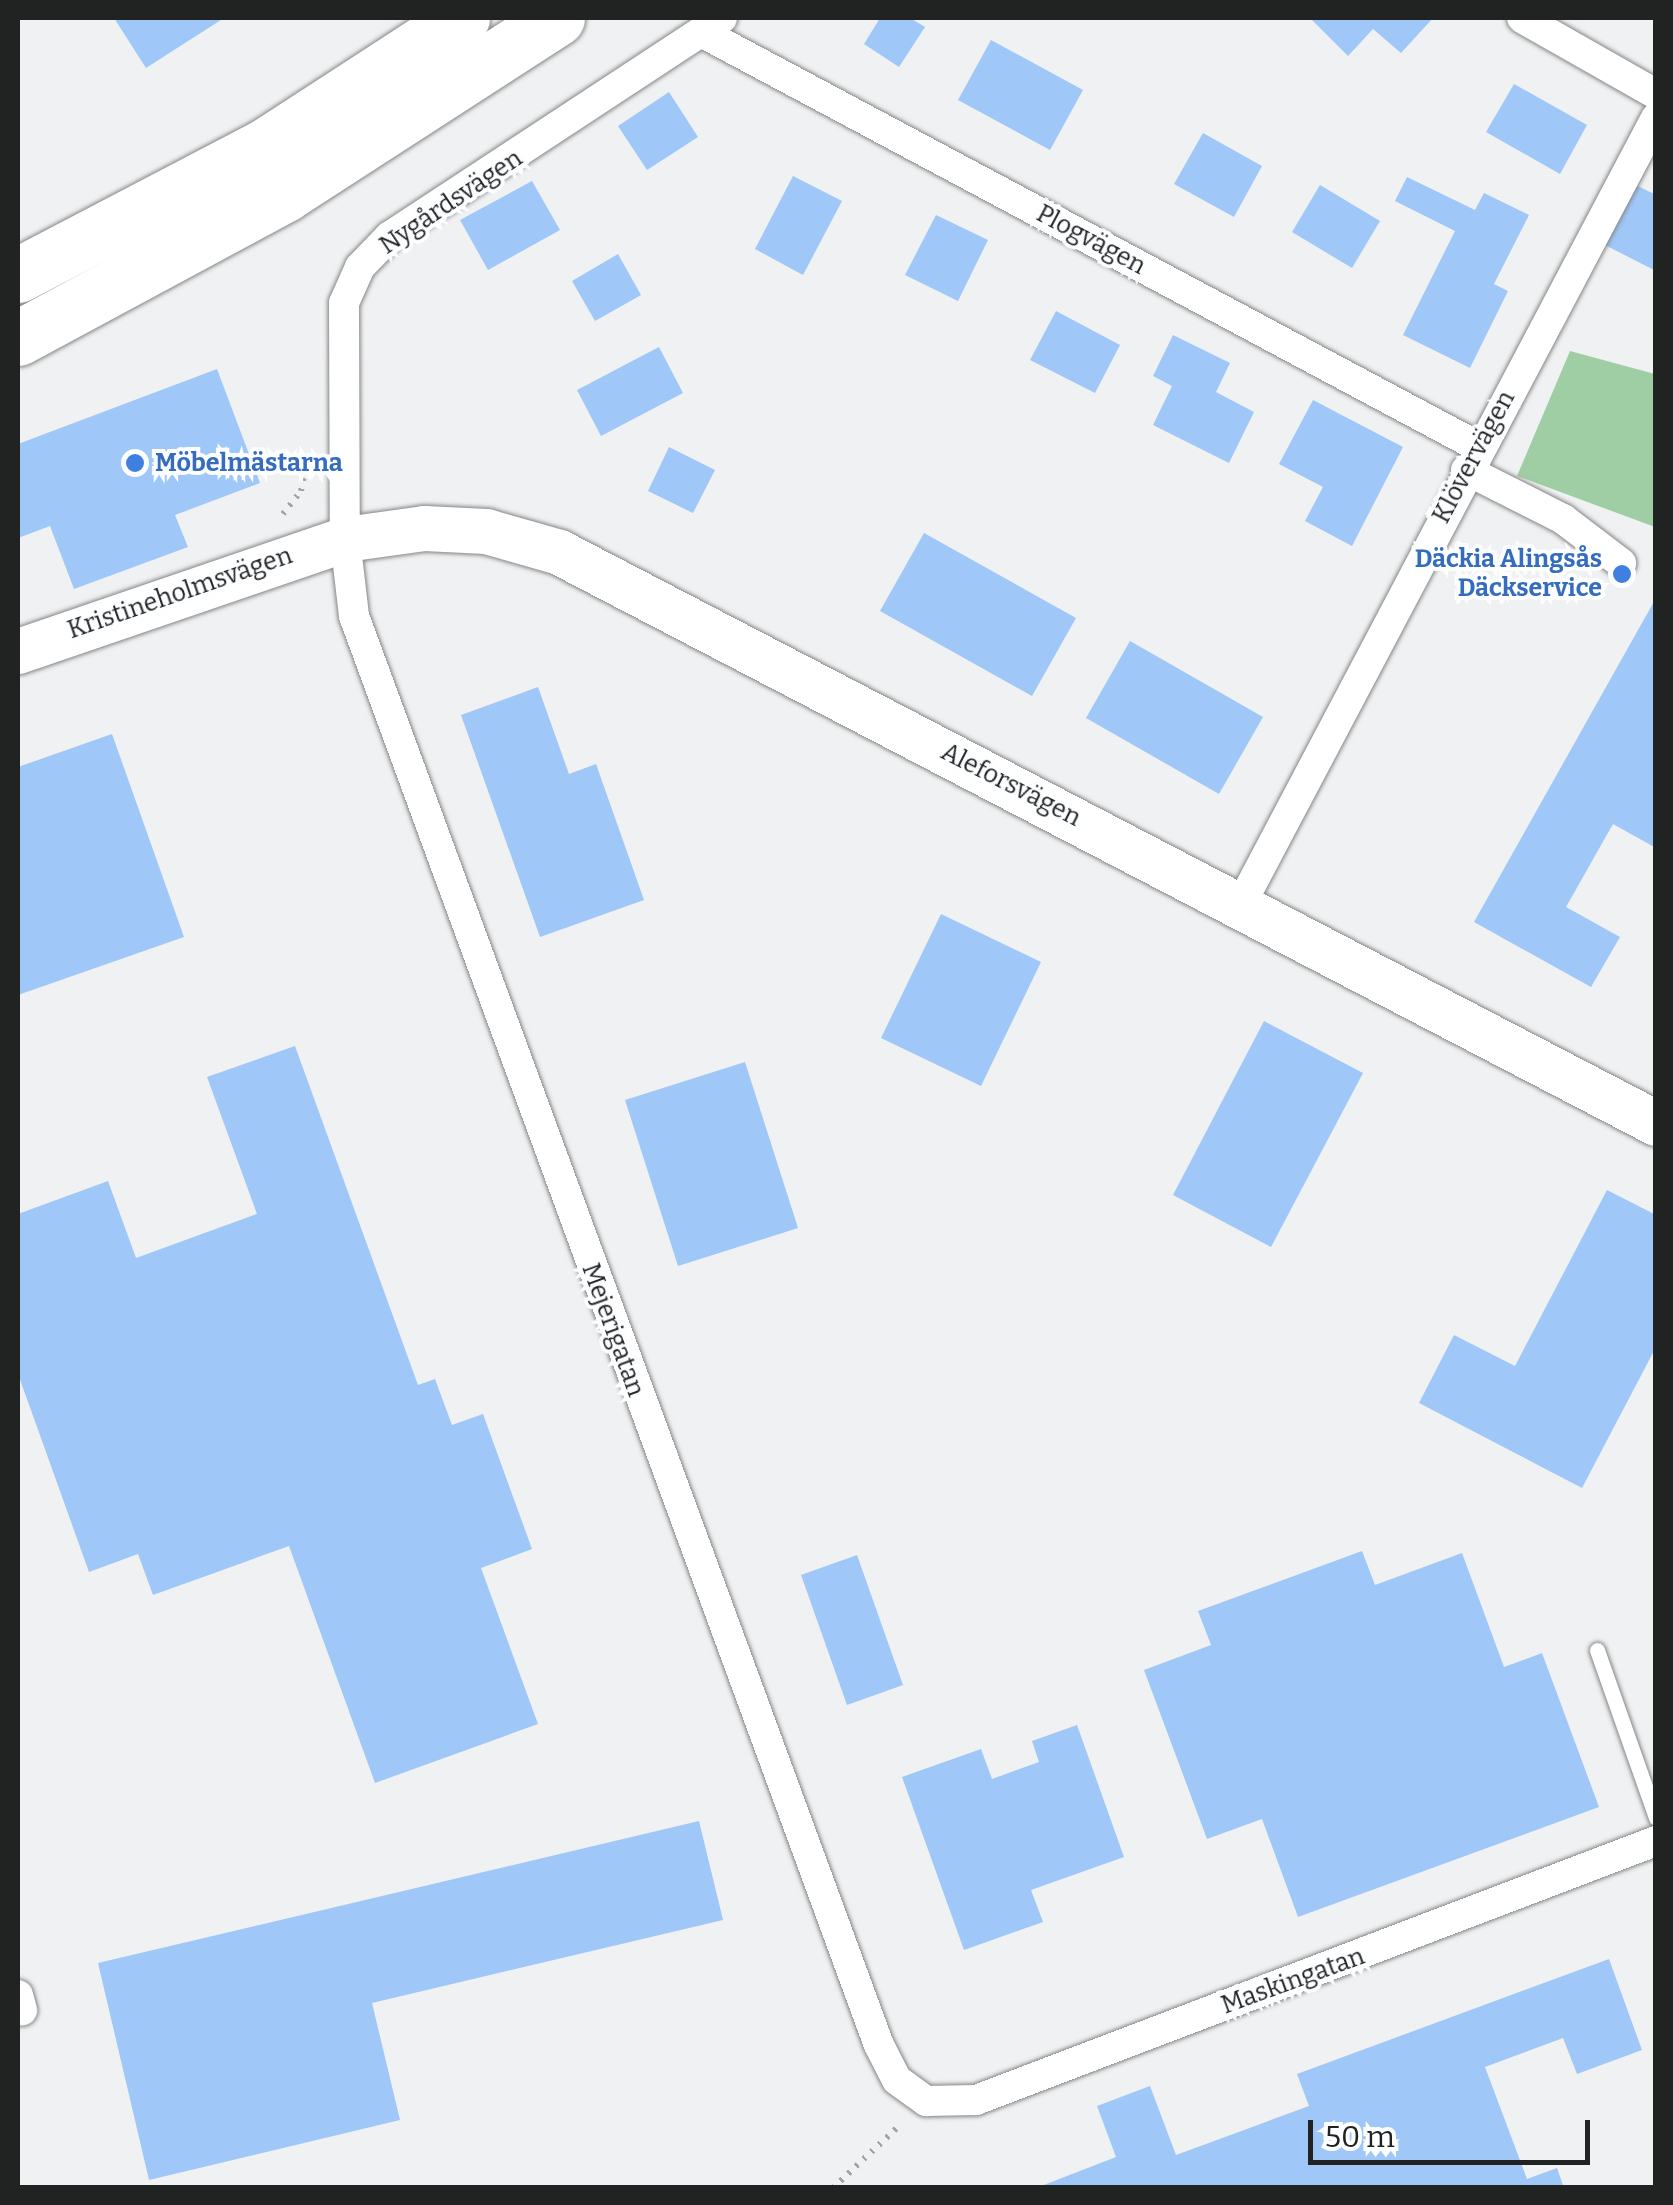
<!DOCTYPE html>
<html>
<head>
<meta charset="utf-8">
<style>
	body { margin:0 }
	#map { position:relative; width:1673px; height:2205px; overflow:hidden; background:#f0f1f2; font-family:Bitter,serif }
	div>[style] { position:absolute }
	.green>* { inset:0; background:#a0cea4 }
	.building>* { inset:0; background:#9fc7f7 }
	.path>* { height:6px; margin-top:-3px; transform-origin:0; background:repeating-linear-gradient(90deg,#a3a4a5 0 2.5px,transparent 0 10.5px) }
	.roads { filter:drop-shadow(0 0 2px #858687) drop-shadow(0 0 2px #858687) }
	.lane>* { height:15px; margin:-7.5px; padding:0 7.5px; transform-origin:7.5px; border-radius:7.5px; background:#fff }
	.street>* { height:30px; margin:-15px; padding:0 15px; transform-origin:15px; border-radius:15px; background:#fff }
	.secondary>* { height:45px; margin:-22.5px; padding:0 22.5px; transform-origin:22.5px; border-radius:22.5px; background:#fff }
	.highway>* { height:55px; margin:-27.5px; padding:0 27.5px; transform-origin:27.5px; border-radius:27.5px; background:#fff }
	.dots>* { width:28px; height:28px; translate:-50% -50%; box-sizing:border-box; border:5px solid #fdfeff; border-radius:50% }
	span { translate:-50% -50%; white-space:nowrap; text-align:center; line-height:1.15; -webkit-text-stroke:8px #fdfeff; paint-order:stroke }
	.street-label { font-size:25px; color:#212222 }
	.shop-label { font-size:25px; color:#366cbe; font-weight:700 }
	.left { translate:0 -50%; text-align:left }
	.right { translate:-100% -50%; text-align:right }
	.frame { position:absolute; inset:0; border:20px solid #212222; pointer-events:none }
	.scale { position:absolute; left:1308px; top:2120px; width:282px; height:45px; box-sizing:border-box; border:5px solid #212222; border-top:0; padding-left:12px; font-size:30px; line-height:35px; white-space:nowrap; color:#212222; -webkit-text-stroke:8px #fdfeff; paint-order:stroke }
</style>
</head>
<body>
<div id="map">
	<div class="green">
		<div style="clip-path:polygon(1570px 351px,1655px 374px,1655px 527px,1517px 476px)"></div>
	</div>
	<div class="building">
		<div style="clip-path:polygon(114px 18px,224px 18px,146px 68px)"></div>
		<div style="clip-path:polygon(880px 18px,910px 18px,925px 27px,899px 67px,864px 44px)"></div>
		<div style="clip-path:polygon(1310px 18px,1433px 18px,1401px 53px,1373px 29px,1348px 56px)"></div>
		<div style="clip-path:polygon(991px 40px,1083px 90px,1050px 150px,958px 100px)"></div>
		<div style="clip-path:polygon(1514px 84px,1587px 125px,1560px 174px,1486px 132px)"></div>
		<div style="clip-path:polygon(669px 92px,698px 137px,647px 170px,618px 126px)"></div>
		<div style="clip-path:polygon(1203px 133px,1262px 166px,1234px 217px,1174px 184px)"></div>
		<div style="clip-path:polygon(793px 176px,842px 201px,803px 275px,755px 249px)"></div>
		<div style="clip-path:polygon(1407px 177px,1475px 210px,1484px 193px,1529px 215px,1494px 284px,1508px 291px,1470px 368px,1403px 335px,1455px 231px,1395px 201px)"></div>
		<div style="clip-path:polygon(532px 181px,560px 230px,488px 270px,460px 220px)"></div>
		<div style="clip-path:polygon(1634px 184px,1656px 195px,1656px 271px,1603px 244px)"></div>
		<div style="clip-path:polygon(1320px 185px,1380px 221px,1352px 268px,1292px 232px)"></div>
		<div style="clip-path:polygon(936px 215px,988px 240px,958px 301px,905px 275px)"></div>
		<div style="clip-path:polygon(618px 254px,641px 295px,595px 321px,572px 281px)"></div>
		<div style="clip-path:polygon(1056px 311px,1120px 345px,1095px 393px,1030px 360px)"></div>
		<div style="clip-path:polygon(1173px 335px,1230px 363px,1216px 392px,1254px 412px,1229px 463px,1153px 425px,1172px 386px,1153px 376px)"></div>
		<div style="clip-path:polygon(659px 347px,683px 393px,601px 436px,577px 390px)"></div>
		<div style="clip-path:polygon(217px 369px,260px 483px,175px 515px,188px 547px,74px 589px,50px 526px,18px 538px,18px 444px)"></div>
		<div style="clip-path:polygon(1313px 400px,1403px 447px,1352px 546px,1305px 521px,1323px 487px,1279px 464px)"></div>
		<div style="clip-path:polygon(669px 447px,715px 470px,693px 513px,648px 491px)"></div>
		<div style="clip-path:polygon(924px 533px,1076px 618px,1032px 696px,880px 611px)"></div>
		<div style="clip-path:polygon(1656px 598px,1656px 848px,1613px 824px,1566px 907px,1620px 937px,1591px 987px,1474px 922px)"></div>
		<div style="clip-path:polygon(1130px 641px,1263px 717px,1219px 794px,1086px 718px)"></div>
		<div style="clip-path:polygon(538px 687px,569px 774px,596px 764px,644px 900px,540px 937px,461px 715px)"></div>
		<div style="clip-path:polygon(112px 734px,184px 937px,18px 995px,18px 767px)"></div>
		<div style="clip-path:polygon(941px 914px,1041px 962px,981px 1086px,881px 1038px)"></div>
		<div style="clip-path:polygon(1264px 1021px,1363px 1073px,1271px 1247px,1173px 1195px)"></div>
		<div style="clip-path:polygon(295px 1046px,418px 1385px,435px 1379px,452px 1425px,483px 1414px,532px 1549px,481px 1568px,538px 1724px,375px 1783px,289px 1546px,153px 1595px,138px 1554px,89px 1572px,18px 1374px,18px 1214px,108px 1181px,136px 1258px,257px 1214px,207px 1077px)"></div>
		<div style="clip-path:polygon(745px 1062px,798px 1228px,678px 1266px,625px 1100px)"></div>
		<div style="clip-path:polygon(1607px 1190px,1656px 1215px,1656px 1347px,1582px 1488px,1419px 1403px,1454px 1335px,1515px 1366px)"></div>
		<div style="clip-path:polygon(1362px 1551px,1375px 1585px,1462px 1553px,1504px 1667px,1542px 1653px,1599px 1807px,1298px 1917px,1262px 1819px,1207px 1839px,1144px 1670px,1211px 1645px,1198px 1611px)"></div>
		<div style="clip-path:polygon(857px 1555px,903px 1685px,847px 1705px,801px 1575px)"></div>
		<div style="clip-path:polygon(1077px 1725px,1124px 1857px,1031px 1890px,1043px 1922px,964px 1950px,902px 1777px,981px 1749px,992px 1779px,1039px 1762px,1032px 1741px)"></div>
		<div style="clip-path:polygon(699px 1821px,723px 1920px,372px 2003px,400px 2120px,149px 2180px,98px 1963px)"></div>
		<div style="clip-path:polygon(1609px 1959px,1642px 2050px,1577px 2074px,1563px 2038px,1485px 2067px,1527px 2179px,1557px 2168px,1564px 2188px,1036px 2188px,1116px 2157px,1097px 2106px,1150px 2086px,1176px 2155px,1309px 2106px,1297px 2074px)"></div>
	</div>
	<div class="path">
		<div style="left:283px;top:514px;width:29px;rotate:-52deg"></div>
		<div style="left:301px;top:491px;width:38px;rotate:-79deg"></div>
		<div style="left:833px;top:2188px;width:93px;rotate:-43.3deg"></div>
	</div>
	<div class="roads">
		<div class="lane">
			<div style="left:1597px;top:1650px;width:178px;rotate:70.6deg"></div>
		</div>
		<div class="street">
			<div style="left:722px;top:18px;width:397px;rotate:146.7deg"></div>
			<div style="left:390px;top:236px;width:43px;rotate:134.1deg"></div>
			<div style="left:360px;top:267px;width:39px;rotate:114deg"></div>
			<div style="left:344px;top:303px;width:236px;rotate:89.8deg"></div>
			<div style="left:345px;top:539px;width:78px;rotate:83.3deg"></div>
			<div style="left:354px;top:616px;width:1522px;rotate:69.83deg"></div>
			<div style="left:879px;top:2045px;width:39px;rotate:63deg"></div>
			<div style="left:897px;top:2080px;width:36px;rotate:36deg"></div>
			<div style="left:926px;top:2101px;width:50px;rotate:-1.1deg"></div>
			<div style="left:976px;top:2100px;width:728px;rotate:-20.85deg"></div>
			<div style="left:1522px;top:18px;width:154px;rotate:29.6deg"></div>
			<div style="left:703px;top:33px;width:880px;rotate:28.08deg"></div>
			<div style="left:1466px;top:470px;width:109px;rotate:26.8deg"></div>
			<div style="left:1563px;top:519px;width:73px;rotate:37.2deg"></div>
			<div style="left:1241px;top:904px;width:889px;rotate:-62.17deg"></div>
			<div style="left:18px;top:1995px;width:16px;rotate:75deg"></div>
		</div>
		<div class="secondary">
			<div style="left:18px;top:651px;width:346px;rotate:-18.9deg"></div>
			<div style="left:345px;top:539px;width:80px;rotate:-7.9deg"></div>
			<div style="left:424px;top:528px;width:62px;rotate:2.8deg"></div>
			<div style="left:486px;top:531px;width:76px;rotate:16deg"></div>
			<div style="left:559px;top:552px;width:1237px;rotate:27.5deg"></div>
		</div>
		<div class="highway">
			<div style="left:18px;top:275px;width:279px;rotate:-27.6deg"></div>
			<div style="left:265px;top:146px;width:235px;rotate:-33deg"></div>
			<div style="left:18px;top:338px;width:303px;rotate:-28.3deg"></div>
			<div style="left:285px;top:194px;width:324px;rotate:-32.9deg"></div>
		</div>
	</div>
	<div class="dots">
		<div style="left:135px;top:463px;background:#3f7fe0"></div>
		<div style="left:1622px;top:574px;background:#3f7fe0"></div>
	</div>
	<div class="street-label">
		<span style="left:451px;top:202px;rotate:-34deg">Nygårdsvägen</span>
		<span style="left:1091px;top:240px;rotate:28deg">Plogvägen</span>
		<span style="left:1474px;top:457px;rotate:-62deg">Klövervägen</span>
		<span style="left:180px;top:593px;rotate:-19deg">Kristineholmsvägen</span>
		<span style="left:1011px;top:785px;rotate:27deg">Aleforsvägen</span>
		<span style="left:613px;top:1330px;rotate:70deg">Mejerigatan</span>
		<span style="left:1293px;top:1981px;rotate:-20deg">Maskingatan</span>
	</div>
	<div class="shop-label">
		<span class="left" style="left:155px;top:463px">Möbelmästarna</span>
		<span class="right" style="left:1602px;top:574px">Däckia Alingsås<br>Däckservice</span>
	</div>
	<div class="frame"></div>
	<div class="scale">50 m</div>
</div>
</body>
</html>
